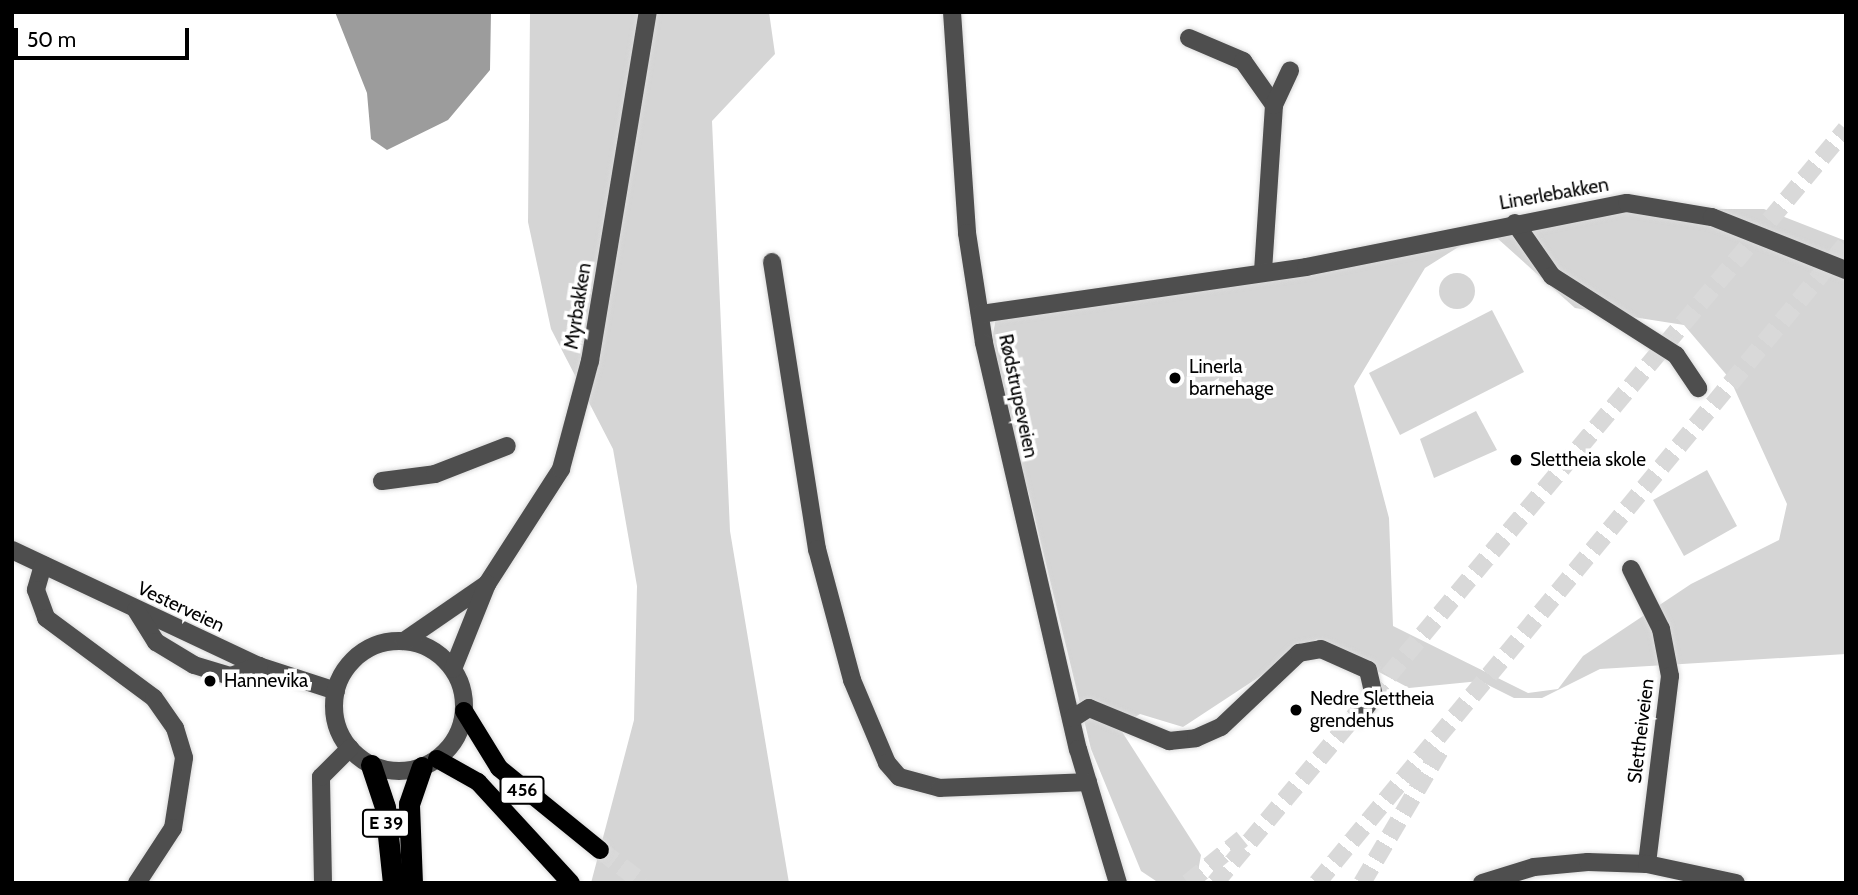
<!DOCTYPE html>
<html>
<head>
<meta charset="utf-8">
<style>
	body { margin:0 }
	#map { position:relative; width:1858px; height:895px; overflow:hidden; background:#fff; font-family:Cabin,sans-serif }
	div>[style] { position:absolute }
	.green>* { inset:0; background:#d5d5d5 }
	.round { border-radius:50% }
	.water>* { inset:0; background:#9c9c9c }
	.major-tunnel>* { height:18px; margin-top:-9px; transform-origin:0; background:repeating-linear-gradient(90deg,#d9d9d9 0 18px,transparent 0 27px) }
	.roads { filter:drop-shadow(0 0 2px #dbdbdb) drop-shadow(0 0 2px #dbdbdb) }
	.minor>* { height:18px; margin:-9px; padding:0 9px; transform-origin:9px; border-radius:9px; background:#4e4e4e }
	.minor>.ring { margin:-9px; padding:0; box-sizing:content-box; background:none; border:18px solid #4e4e4e; border-radius:50% }
	.major>* { height:18px; margin:-9px; padding:0 9px; transform-origin:9px; border-radius:9px; background:#000 }
	.highway>* { height:21px; margin:-10.5px; padding:0 10.5px; transform-origin:10.5px; border-radius:10.5px; background:#000 }
	.dots>* { width:19px; height:19px; translate:-50% -50%; box-sizing:border-box; border:4px solid #fff; border-radius:50% }
	span { translate:-50% -50%; white-space:nowrap; text-align:center; line-height:1.15; -webkit-text-stroke:7px #fff; paint-order:stroke }
	.shield-label span { padding:2px 5px; background:#fff; border:2px solid; border-radius:5px; -webkit-text-stroke-width:0 }
	.shield-label { font-size:18px; color:#000; font-weight:700 }
	.street-label { font-size:19px; color:#000 }
	.poi-label { font-size:19px; color:#000 }
	.left { translate:0 -50%; text-align:left }
	.frame { position:absolute; inset:0; border:14px solid #000; pointer-events:none }
	.scale { position:absolute; left:14px; top:28px; width:175px; height:32px; box-sizing:border-box; border:4px solid #000; border-top:0; padding-left:9px; font-size:21px; line-height:24px; white-space:nowrap; color:#000; -webkit-text-stroke:5px #fff; paint-order:stroke }
</style>
</head>
<body>
<div id="map">
	<div class="green">
		<div style="clip-path:polygon(530px 12px,769px 12px,775px 54px,712px 121px,730px 531px,789px 883px,591px 883px,634px 720px,637px 586px,613px 449px,551px 329px,528px 222px)"></div>
		<div style="clip-path:polygon(evenodd,1625px 209px,1764px 209px,1846px 241px,1846px 654px,1600px 669px,1542px 698px,1514px 698px,1480px 681px,1409px 688px,1317px 639px,1183px 727px,1140px 714px,1119px 727px,1201px 855px,1196px 883px,1159px 883px,1141px 871px,1091px 749px,1029px 494px,988px 361px,998px 307px,1625px 209px,1487px 229px,1575px 308px,1684px 325px,1730px 379px,1787px 504px,1779px 540px,1691px 584px,1583px 656px,1558px 689px,1528px 693px,1393px 626px,1389px 518px,1354px 386px,1425px 268px,1487px 229px)"></div>
		<div class="round" style="left:1439px;top:273px;width:36px;height:36px"></div>
		<div style="clip-path:polygon(1492px 310px,1524px 372px,1400px 435px,1369px 373px)"></div>
		<div style="clip-path:polygon(1476px 411px,1497px 450px,1434px 478px,1420px 439px)"></div>
		<div style="clip-path:polygon(1707px 470px,1737px 526px,1684px 556px,1653px 500px)"></div>
	</div>
	<div class="water">
		<div style="clip-path:polygon(335px 12px,491px 12px,490px 70px,448px 120px,387px 150px,371px 139px,367px 93px)"></div>
	</div>
	<div class="major-tunnel">
		<div style="left:600px;top:850px;width:54px;rotate:37.5deg"></div>
		<div style="left:1188px;top:883px;width:70px;rotate:-39.2deg"></div>
		<div style="left:1215px;top:883px;width:983px;rotate:-50.08deg"></div>
		<div style="left:1317px;top:883px;width:830px;rotate:-50.38deg"></div>
		<div style="left:1362px;top:883px;width:158px;rotate:-59.5deg"></div>
	</div>
	<div class="roads">
		<div class="minor">
			<div style="left:952px;top:12px;width:222px;rotate:86.1deg"></div>
			<div style="left:967px;top:233px;width:111px;rotate:81.2deg"></div>
			<div style="left:984px;top:343px;width:417px;rotate:77deg"></div>
			<div style="left:1078px;top:749px;width:140px;rotate:73.4deg"></div>
			<div style="left:1189px;top:38px;width:59px;rotate:23.1deg"></div>
			<div style="left:1243px;top:61px;width:54px;rotate:54.8deg"></div>
			<div style="left:1515px;top:223px;width:65px;rotate:55.1deg"></div>
			<div style="left:1552px;top:276px;width:147px;rotate:32.5deg"></div>
			<div style="left:1676px;top:355px;width:40px;rotate:56deg"></div>
			<div style="left:772px;top:262px;width:291px;rotate:81.1deg"></div>
			<div style="left:817px;top:549px;width:136px;rotate:75deg"></div>
			<div style="left:852px;top:680px;width:90px;rotate:67.1deg"></div>
			<div style="left:887px;top:763px;width:18px;rotate:49deg"></div>
			<div style="left:899px;top:777px;width:42px;rotate:15deg"></div>
			<div style="left:940px;top:788px;width:148px;rotate:-2.3deg"></div>
			<div style="left:1263px;top:271px;width:166px;rotate:-86.2deg"></div>
			<div style="left:1274px;top:105px;width:38px;rotate:-65deg"></div>
			<div style="left:980px;top:314px;width:329px;rotate:-8.2deg"></div>
			<div style="left:1306px;top:267px;width:327px;rotate:-11.3deg"></div>
			<div style="left:1627px;top:203px;width:86px;rotate:9.4deg"></div>
			<div style="left:1712px;top:217px;width:144px;rotate:21.6deg"></div>
			<div style="left:382px;top:481px;width:53px;rotate:-7.5deg"></div>
			<div style="left:435px;top:474px;width:77px;rotate:-21.3deg"></div>
			<div style="left:12px;top:550px;width:273px;rotate:25.2deg"></div>
			<div style="left:259px;top:666px;width:81px;rotate:18deg"></div>
			<div style="left:43px;top:565px;width:26px;rotate:106deg"></div>
			<div style="left:36px;top:590px;width:30px;rotate:70deg"></div>
			<div style="left:46px;top:618px;width:134px;rotate:36.5deg"></div>
			<div style="left:154px;top:698px;width:37px;rotate:55deg"></div>
			<div style="left:175px;top:728px;width:31px;rotate:73deg"></div>
			<div style="left:184px;top:758px;width:71px;rotate:98.9deg"></div>
			<div style="left:173px;top:828px;width:66px;rotate:123.2deg"></div>
			<div style="left:1631px;top:569px;width:67px;rotate:63.4deg"></div>
			<div style="left:1661px;top:629px;width:48px;rotate:79.2deg"></div>
			<div style="left:1670px;top:676px;width:189px;rotate:97deg"></div>
			<div style="left:136px;top:610px;width:38px;rotate:58deg"></div>
			<div style="left:156px;top:642px;width:44px;rotate:31.2deg"></div>
			<div style="left:194px;top:665px;width:39px;rotate:17deg"></div>
			<div style="left:231px;top:676px;width:30px;rotate:-20deg"></div>
			<div class="ring" style="left:334px;top:641px;width:112px;height:112px"></div>
			<div style="left:404px;top:641px;width:101px;rotate:-34.5deg"></div>
			<div style="left:487px;top:584px;width:137px;rotate:-57.2deg"></div>
			<div style="left:561px;top:469px;width:112px;rotate:-75deg"></div>
			<div style="left:590px;top:361px;width:354px;rotate:-80.6deg"></div>
			<div style="left:453px;top:669px;width:92px;rotate:-68.2deg"></div>
			<div style="left:1073px;top:718px;width:19px;rotate:-32deg"></div>
			<div style="left:1089px;top:708px;width:87px;rotate:22.4deg"></div>
			<div style="left:1169px;top:741px;width:27px;rotate:-6deg"></div>
			<div style="left:1196px;top:738px;width:27px;rotate:-24deg"></div>
			<div style="left:1221px;top:727px;width:108px;rotate:-43.5deg"></div>
			<div style="left:1299px;top:653px;width:22px;rotate:-10deg"></div>
			<div style="left:1321px;top:649px;width:51px;rotate:24.1deg"></div>
			<div style="left:1368px;top:670px;width:27px;rotate:77deg"></div>
			<div style="left:1374px;top:696px;width:27px;rotate:126deg"></div>
			<div style="left:323px;top:883px;width:106px;rotate:-91.1deg"></div>
			<div style="left:321px;top:777px;width:41px;rotate:-45deg"></div>
			<div style="left:1482px;top:883px;width:54px;rotate:-17.1deg"></div>
			<div style="left:1534px;top:867px;width:54px;rotate:-5.3deg"></div>
			<div style="left:1588px;top:862px;width:59px;rotate:1.9deg"></div>
			<div style="left:1647px;top:864px;width:91px;rotate:12.1deg"></div>
		</div>
		<div class="major">
			<div style="left:464px;top:711px;width:67px;rotate:58.4deg"></div>
			<div style="left:499px;top:768px;width:130px;rotate:39.1deg"></div>
			<div style="left:437px;top:759px;width:47px;rotate:29.3deg"></div>
			<div style="left:478px;top:782px;width:137px;rotate:47.4deg"></div>
		</div>
		<div class="highway">
			<div style="left:371px;top:765px;width:44px;rotate:71.6deg"></div>
			<div style="left:385px;top:807px;width:76px;rotate:84deg"></div>
			<div style="left:412px;top:883px;width:79px;rotate:-92.2deg"></div>
			<div style="left:409px;top:804px;width:39px;rotate:-71deg"></div>
		</div>
	</div>
	<div class="dots">
		<div style="left:1175px;top:378px;background:#000"></div>
		<div style="left:1516px;top:460px;background:#000"></div>
		<div style="left:210px;top:681px;background:#000"></div>
		<div style="left:1296px;top:710px;background:#000"></div>
	</div>
	<div class="shield-label">
		<span style="left:522px;top:790px">456</span>
		<span style="left:386px;top:823px">E 39</span>
	</div>
	<div class="street-label">
		<span style="left:1554px;top:194px;rotate:-10deg">Linerlebakken</span>
		<span style="left:578px;top:306px;rotate:-81deg">Myrbakken</span>
		<span style="left:1018px;top:396px;rotate:78deg">Rødstrupeveien</span>
		<span style="left:181px;top:607px;rotate:25deg">Vesterveien</span>
		<span style="left:1641px;top:731px;rotate:-83deg">Slettheiveien</span>
	</div>
	<div class="poi-label">
		<span class="left" style="left:1189px;top:378px">Linerla<br>barnehage</span>
		<span class="left" style="left:1530px;top:460px">Slettheia skole</span>
		<span class="left" style="left:224px;top:681px">Hannevika</span>
		<span class="left" style="left:1310px;top:710px">Nedre Slettheia<br>grendehus</span>
	</div>
	<div class="frame"></div>
	<div class="scale">50 m</div>
</div>
</body>
</html>
